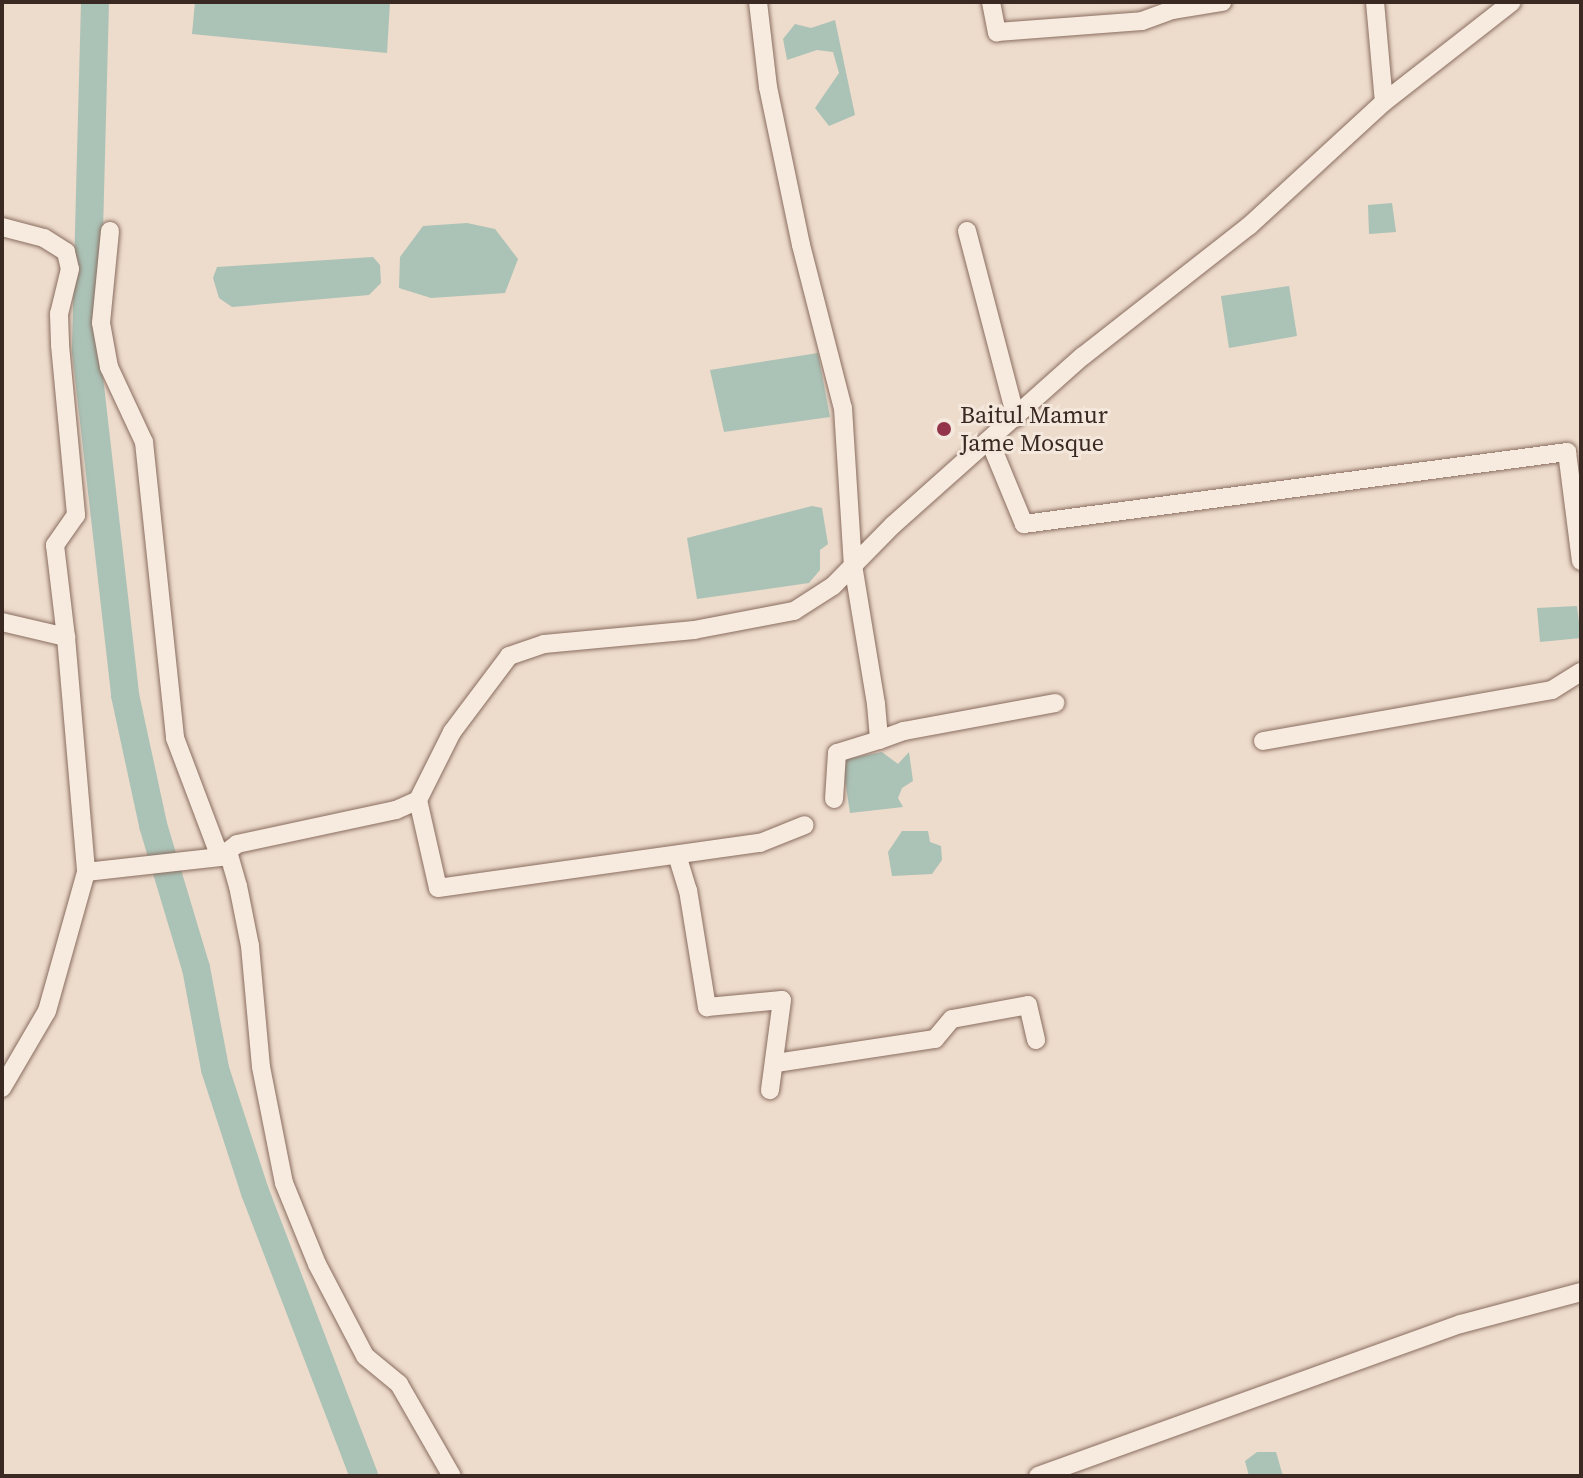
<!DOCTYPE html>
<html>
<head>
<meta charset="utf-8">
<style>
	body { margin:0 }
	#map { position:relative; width:1583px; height:1478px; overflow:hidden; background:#eddbcb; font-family:"Source Serif 4",serif }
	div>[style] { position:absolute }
	.water>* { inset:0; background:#abc2b6 }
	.river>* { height:28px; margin:-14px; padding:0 14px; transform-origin:14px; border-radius:14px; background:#abc2b6 }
	.roads { filter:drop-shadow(0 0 2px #896d60) drop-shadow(0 0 2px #896d60) }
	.street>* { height:18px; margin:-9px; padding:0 9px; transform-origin:9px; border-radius:9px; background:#f7ebdf }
	.dots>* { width:22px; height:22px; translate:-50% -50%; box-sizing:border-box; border:4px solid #f4e7db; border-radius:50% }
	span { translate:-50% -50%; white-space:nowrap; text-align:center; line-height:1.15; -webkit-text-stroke:6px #f4e7db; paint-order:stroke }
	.poi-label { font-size:24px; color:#3a2922 }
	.left { translate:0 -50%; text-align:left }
	.frame { position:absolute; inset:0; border:4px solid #3a2922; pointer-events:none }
</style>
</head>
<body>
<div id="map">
	<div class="water">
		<div style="clip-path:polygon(195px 2px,390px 2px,387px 53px,192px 34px)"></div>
		<div style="clip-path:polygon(835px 20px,855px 115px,829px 126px,815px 108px,839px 73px,833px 52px,817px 50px,787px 60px,783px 39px,795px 24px,811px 28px)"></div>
		<div style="clip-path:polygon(1392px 203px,1396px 232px,1369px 234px,1368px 205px)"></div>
		<div style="clip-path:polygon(467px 223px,495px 229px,518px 259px,505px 293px,431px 298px,399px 288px,400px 257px,423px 226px)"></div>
		<div style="clip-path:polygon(373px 257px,380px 265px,381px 283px,369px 295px,232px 307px,219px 298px,213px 278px,217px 267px)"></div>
		<div style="clip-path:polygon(1289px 286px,1297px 336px,1229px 348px,1221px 296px)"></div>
		<div style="clip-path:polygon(818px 353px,830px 417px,724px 432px,710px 370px)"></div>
		<div style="clip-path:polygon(812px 506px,822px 508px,828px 544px,820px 550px,820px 570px,809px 583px,697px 599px,687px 538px)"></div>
		<div style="clip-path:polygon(1577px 606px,1581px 638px,1540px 642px,1537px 608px)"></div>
		<div style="clip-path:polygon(882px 752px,898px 764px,909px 752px,913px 781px,902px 788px,898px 798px,903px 807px,850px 813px,842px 760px)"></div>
		<div style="clip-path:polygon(902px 831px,928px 831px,930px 842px,941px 846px,942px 860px,932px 874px,892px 876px,888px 852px)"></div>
		<div style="clip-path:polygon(1257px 1452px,1276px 1452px,1283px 1476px,1249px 1476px,1245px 1461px)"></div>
	</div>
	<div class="river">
		<div style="left:95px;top:2px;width:349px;rotate:91.5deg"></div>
		<div style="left:86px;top:351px;width:346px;rotate:83.5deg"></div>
		<div style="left:125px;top:695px;width:133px;rotate:77.8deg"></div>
		<div style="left:153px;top:825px;width:149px;rotate:73.3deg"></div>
		<div style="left:196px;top:968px;width:103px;rotate:79.3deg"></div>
		<div style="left:215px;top:1069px;width:129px;rotate:72deg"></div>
		<div style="left:255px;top:1192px;width:304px;rotate:69deg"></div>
	</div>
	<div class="roads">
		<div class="street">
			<div style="left:758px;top:2px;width:86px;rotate:83.3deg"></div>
			<div style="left:768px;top:87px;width:161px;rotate:78.2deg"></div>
			<div style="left:801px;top:245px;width:168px;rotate:75.6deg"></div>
			<div style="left:843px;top:408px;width:157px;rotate:86.4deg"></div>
			<div style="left:853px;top:565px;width:141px;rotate:80.6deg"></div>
			<div style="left:876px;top:704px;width:36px;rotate:85deg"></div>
			<div style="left:879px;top:740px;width:44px;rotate:162.8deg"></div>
			<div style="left:837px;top:753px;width:46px;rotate:93.7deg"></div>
			<div style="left:991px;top:2px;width:31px;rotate:79deg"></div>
			<div style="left:997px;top:32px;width:145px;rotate:-4.3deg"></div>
			<div style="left:1142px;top:21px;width:32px;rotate:-20deg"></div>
			<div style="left:1172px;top:10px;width:51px;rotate:-9.1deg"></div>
			<div style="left:1375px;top:2px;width:100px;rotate:84.9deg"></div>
			<div style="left:2px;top:227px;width:43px;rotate:14.7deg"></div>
			<div style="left:44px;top:238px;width:26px;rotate:32deg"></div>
			<div style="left:66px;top:252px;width:17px;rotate:77deg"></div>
			<div style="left:70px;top:269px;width:46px;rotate:103.7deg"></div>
			<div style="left:59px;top:314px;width:31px;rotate:88deg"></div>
			<div style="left:60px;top:345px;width:171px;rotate:84.6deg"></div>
			<div style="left:76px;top:515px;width:37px;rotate:125deg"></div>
			<div style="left:55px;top:545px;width:93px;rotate:83.2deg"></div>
			<div style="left:110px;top:231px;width:92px;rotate:95.6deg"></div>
			<div style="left:101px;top:323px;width:45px;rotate:79.7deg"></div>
			<div style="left:109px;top:367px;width:83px;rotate:65deg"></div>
			<div style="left:144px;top:442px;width:298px;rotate:84deg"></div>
			<div style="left:175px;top:738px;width:127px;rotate:69.3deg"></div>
			<div style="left:220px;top:857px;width:9px;rotate:-13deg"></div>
			<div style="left:229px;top:855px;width:32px;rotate:74deg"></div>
			<div style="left:238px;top:886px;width:61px;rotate:78.7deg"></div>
			<div style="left:250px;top:946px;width:121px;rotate:84.8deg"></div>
			<div style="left:261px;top:1067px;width:118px;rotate:78.8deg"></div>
			<div style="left:284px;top:1183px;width:87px;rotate:67.8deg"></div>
			<div style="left:317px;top:1264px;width:104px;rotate:62.4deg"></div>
			<div style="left:365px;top:1356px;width:44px;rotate:39.5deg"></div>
			<div style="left:399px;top:1384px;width:106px;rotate:60.1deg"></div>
			<div style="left:967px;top:231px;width:193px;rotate:75.3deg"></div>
			<div style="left:990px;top:442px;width:89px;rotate:67.5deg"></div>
			<div style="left:1024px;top:524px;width:548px;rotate:-7.55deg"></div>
			<div style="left:1567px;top:452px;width:110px;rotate:82.7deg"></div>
			<div style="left:2px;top:622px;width:66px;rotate:13.2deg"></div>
			<div style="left:66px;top:637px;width:236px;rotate:85.1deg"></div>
			<div style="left:879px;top:740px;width:27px;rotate:-20deg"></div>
			<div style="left:904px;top:731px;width:154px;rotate:-10.5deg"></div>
			<div style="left:1263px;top:741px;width:293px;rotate:-10deg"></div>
			<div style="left:1552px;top:690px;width:34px;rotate:-32deg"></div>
			<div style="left:418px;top:800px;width:90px;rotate:77.2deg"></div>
			<div style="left:438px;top:888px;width:325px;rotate:-8deg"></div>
			<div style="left:760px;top:843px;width:48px;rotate:-21.8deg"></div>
			<div style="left:677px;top:855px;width:37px;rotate:73deg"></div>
			<div style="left:688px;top:890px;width:119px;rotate:80.8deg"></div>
			<div style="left:707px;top:1007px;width:75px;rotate:-5.3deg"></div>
			<div style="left:782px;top:1000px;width:91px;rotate:97.6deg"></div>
			<div style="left:776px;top:1063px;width:161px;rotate:-8.6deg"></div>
			<div style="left:935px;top:1039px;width:26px;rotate:-50deg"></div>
			<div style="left:952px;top:1019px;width:77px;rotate:-10.4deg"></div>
			<div style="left:1028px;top:1005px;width:36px;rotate:77deg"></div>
			<div style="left:2px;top:1088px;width:89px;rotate:-59.7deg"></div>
			<div style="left:47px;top:1011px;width:144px;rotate:-74.3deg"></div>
			<div style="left:86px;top:872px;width:135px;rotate:-6.4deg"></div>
			<div style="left:220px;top:857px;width:21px;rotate:-37deg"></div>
			<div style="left:237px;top:844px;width:163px;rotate:-12.1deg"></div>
			<div style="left:396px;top:810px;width:24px;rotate:-24deg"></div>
			<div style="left:418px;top:800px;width:76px;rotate:-63.4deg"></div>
			<div style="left:452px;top:732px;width:95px;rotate:-53.1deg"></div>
			<div style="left:509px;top:656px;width:37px;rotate:-19deg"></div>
			<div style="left:544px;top:644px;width:151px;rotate:-5.3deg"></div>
			<div style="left:694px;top:630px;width:102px;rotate:-10.8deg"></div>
			<div style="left:794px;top:611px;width:46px;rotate:-32.7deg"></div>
			<div style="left:833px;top:586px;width:86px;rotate:-45.5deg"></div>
			<div style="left:893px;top:525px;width:254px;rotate:-41.7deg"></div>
			<div style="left:1083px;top:356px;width:211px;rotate:-38.1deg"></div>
			<div style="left:1249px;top:226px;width:183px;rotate:-42.6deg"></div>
			<div style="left:1384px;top:102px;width:162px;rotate:-38deg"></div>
			<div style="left:1038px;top:1476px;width:449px;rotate:-19.8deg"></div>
			<div style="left:1461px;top:1324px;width:124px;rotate:-14.9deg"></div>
		</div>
	</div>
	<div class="dots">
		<div style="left:944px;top:429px;background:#94344a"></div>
	</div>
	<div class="poi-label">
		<span class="left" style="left:960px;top:429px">Baitul Mamur<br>Jame Mosque</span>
	</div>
	<div class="frame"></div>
</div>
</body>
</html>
